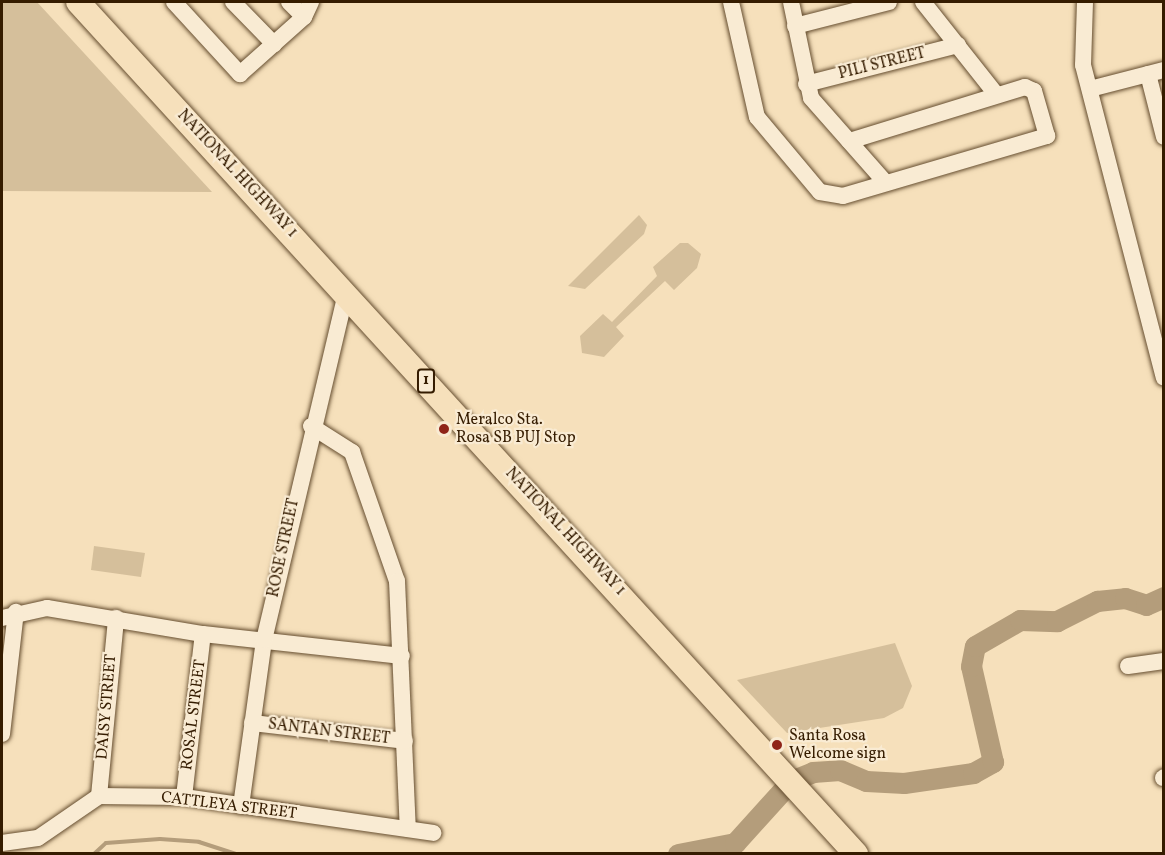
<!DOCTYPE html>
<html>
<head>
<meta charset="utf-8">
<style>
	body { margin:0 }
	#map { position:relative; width:1165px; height:855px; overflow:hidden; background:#f6e0bb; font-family:Vollkorn,serif }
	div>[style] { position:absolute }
	.green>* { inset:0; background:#d5bf9b }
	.stream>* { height:4px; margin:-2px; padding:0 2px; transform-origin:2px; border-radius:2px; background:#b49d7b }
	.river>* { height:21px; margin:-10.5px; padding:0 10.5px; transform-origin:10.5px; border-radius:10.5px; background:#b49d7b }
	.roads { filter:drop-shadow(0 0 2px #654d2f) drop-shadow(0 0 2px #654d2f) }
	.minor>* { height:16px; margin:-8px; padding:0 8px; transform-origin:8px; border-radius:8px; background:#f9ebd3 }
	.highway>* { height:24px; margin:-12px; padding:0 12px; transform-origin:12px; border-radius:12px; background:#f6e0bb }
	.dots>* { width:16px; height:16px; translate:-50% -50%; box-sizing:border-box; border:3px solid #f9ebd3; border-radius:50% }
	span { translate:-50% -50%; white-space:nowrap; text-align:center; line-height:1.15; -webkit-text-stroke:4.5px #f9ebd3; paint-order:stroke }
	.shield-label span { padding:2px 4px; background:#f9ebd3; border:2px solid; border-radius:4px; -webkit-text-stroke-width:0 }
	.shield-label { font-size:15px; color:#351c00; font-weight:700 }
	.street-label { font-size:16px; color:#351c00 }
	.poi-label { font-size:16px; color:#351c00 }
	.left { translate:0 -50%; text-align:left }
	.frame { position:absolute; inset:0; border:3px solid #351c00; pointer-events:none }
</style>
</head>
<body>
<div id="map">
	<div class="green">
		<div style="clip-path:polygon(2px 2px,37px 2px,212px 192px,2px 191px)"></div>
		<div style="clip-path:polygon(639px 215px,647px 225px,644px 234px,585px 289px,568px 286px)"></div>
		<div style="clip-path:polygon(680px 243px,688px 243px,701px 254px,697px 268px,674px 290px,665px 281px,616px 327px,624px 336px,604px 357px,582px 353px,580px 336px,603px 314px,612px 322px,657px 276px,653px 267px)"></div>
		<div style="clip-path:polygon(94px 546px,145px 553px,141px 577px,91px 570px)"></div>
		<div style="clip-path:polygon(895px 643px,912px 686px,903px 708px,884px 718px,787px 733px,737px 680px)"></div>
	</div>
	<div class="stream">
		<div style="left:94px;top:854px;width:16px;rotate:-43deg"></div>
		<div style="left:106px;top:843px;width:54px;rotate:-4.2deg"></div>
		<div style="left:160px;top:839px;width:39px;rotate:4deg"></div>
		<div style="left:199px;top:842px;width:38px;rotate:18deg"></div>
	</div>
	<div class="river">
		<div style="left:678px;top:854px;width:58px;rotate:-10.9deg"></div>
		<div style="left:735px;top:843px;width:84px;rotate:-47.9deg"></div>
		<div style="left:791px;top:781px;width:24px;rotate:-22deg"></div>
		<div style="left:813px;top:772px;width:27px;rotate:-4deg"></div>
		<div style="left:840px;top:770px;width:28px;rotate:23deg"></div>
		<div style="left:866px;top:781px;width:38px;rotate:3deg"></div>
		<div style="left:904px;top:783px;width:70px;rotate:-8.2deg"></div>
		<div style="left:973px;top:773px;width:23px;rotate:-29deg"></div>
		<div style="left:993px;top:762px;width:98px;rotate:-102.9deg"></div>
		<div style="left:971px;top:666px;width:20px;rotate:-79deg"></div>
		<div style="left:975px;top:646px;width:52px;rotate:-30deg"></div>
		<div style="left:1020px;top:620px;width:37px;rotate:2deg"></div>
		<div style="left:1057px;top:621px;width:45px;rotate:-26.6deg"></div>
		<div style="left:1097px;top:601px;width:28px;rotate:-6deg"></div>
		<div style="left:1125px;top:598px;width:22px;rotate:18deg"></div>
		<div style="left:1146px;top:605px;width:20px;rotate:-24deg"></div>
	</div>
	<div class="roads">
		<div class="minor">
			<div style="left:174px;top:2px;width:98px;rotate:47.5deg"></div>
			<div style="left:240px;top:74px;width:86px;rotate:-41.7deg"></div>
			<div style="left:304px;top:17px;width:17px;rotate:-65deg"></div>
			<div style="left:233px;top:2px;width:59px;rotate:45.7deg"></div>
			<div style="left:289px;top:2px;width:21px;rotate:45deg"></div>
			<div style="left:731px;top:2px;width:118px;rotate:77.3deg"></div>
			<div style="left:757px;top:117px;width:98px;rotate:50deg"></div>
			<div style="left:820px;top:192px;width:23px;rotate:10deg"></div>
			<div style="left:843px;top:196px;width:213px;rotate:-16.4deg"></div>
			<div style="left:1047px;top:136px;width:47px;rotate:-106.1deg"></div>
			<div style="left:1034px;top:91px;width:10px;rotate:-156deg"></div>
			<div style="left:1025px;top:87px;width:184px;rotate:162.9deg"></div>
			<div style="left:791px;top:2px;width:98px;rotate:78.2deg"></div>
			<div style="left:811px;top:98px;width:113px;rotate:48.6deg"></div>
			<div style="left:923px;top:2px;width:117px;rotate:51.6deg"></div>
			<div style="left:1085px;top:2px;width:63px;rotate:91.8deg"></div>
			<div style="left:1083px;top:65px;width:323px;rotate:75.5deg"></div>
			<div style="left:795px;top:26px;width:97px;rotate:-14.3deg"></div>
			<div style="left:1148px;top:74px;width:65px;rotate:75.7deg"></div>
			<div style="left:806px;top:84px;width:157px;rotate:-14.4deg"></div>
			<div style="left:1090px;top:89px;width:76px;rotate:-14.4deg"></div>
			<div style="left:311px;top:426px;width:49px;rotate:32.4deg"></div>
			<div style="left:352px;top:452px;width:137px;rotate:70.8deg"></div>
			<div style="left:397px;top:581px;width:248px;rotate:87.5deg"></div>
			<div style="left:2px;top:618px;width:46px;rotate:-12.5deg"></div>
			<div style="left:47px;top:608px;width:158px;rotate:9.5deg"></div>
			<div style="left:203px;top:634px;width:200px;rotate:6.3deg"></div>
			<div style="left:1128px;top:666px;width:36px;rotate:-8deg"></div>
			<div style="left:252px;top:723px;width:154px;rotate:6.7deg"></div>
			<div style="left:2px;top:734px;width:123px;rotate:-83.5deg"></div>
			<div style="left:1163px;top:778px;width:1px;rotate:-45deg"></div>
			<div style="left:99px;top:796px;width:179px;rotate:-84.5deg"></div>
			<div style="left:184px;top:797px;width:164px;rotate:-83.4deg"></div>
			<div style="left:241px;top:806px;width:168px;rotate:-82.1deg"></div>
			<div style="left:264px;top:640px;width:356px;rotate:-76.7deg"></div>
			<div style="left:2px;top:843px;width:36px;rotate:-8deg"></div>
			<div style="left:38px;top:838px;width:74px;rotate:-34.5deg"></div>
			<div style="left:99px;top:796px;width:85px;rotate:0.7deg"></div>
			<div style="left:184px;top:797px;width:252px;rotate:8.2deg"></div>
		</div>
		<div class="highway">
			<div style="left:78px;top:2px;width:1154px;rotate:47.6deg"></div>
		</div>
	</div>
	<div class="dots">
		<div style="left:444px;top:429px;background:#8f2418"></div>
		<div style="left:777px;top:745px;background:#8f2418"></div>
	</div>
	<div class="shield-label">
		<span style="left:426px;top:381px">1</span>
	</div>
	<div class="street-label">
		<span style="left:882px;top:64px;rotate:-14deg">PILI STREET</span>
		<span style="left:237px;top:174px;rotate:47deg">NATIONAL HIGHWAY 1</span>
		<span style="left:565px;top:532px;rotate:47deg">NATIONAL HIGHWAY 1</span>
		<span style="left:284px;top:548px;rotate:-78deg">ROSE STREET</span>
		<span style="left:107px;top:707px;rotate:-85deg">DAISY STREET</span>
		<span style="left:194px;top:715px;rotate:-83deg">ROSAL STREET</span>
		<span style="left:329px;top:732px;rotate:7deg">SANTAN STREET</span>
		<span style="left:229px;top:806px;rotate:7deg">CATTLEYA STREET</span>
	</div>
	<div class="poi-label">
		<span class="left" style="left:456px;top:429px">Meralco Sta.<br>Rosa SB PUJ Stop</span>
		<span class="left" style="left:789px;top:745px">Santa Rosa<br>Welcome sign</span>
	</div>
	<div class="frame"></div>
</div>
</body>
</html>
